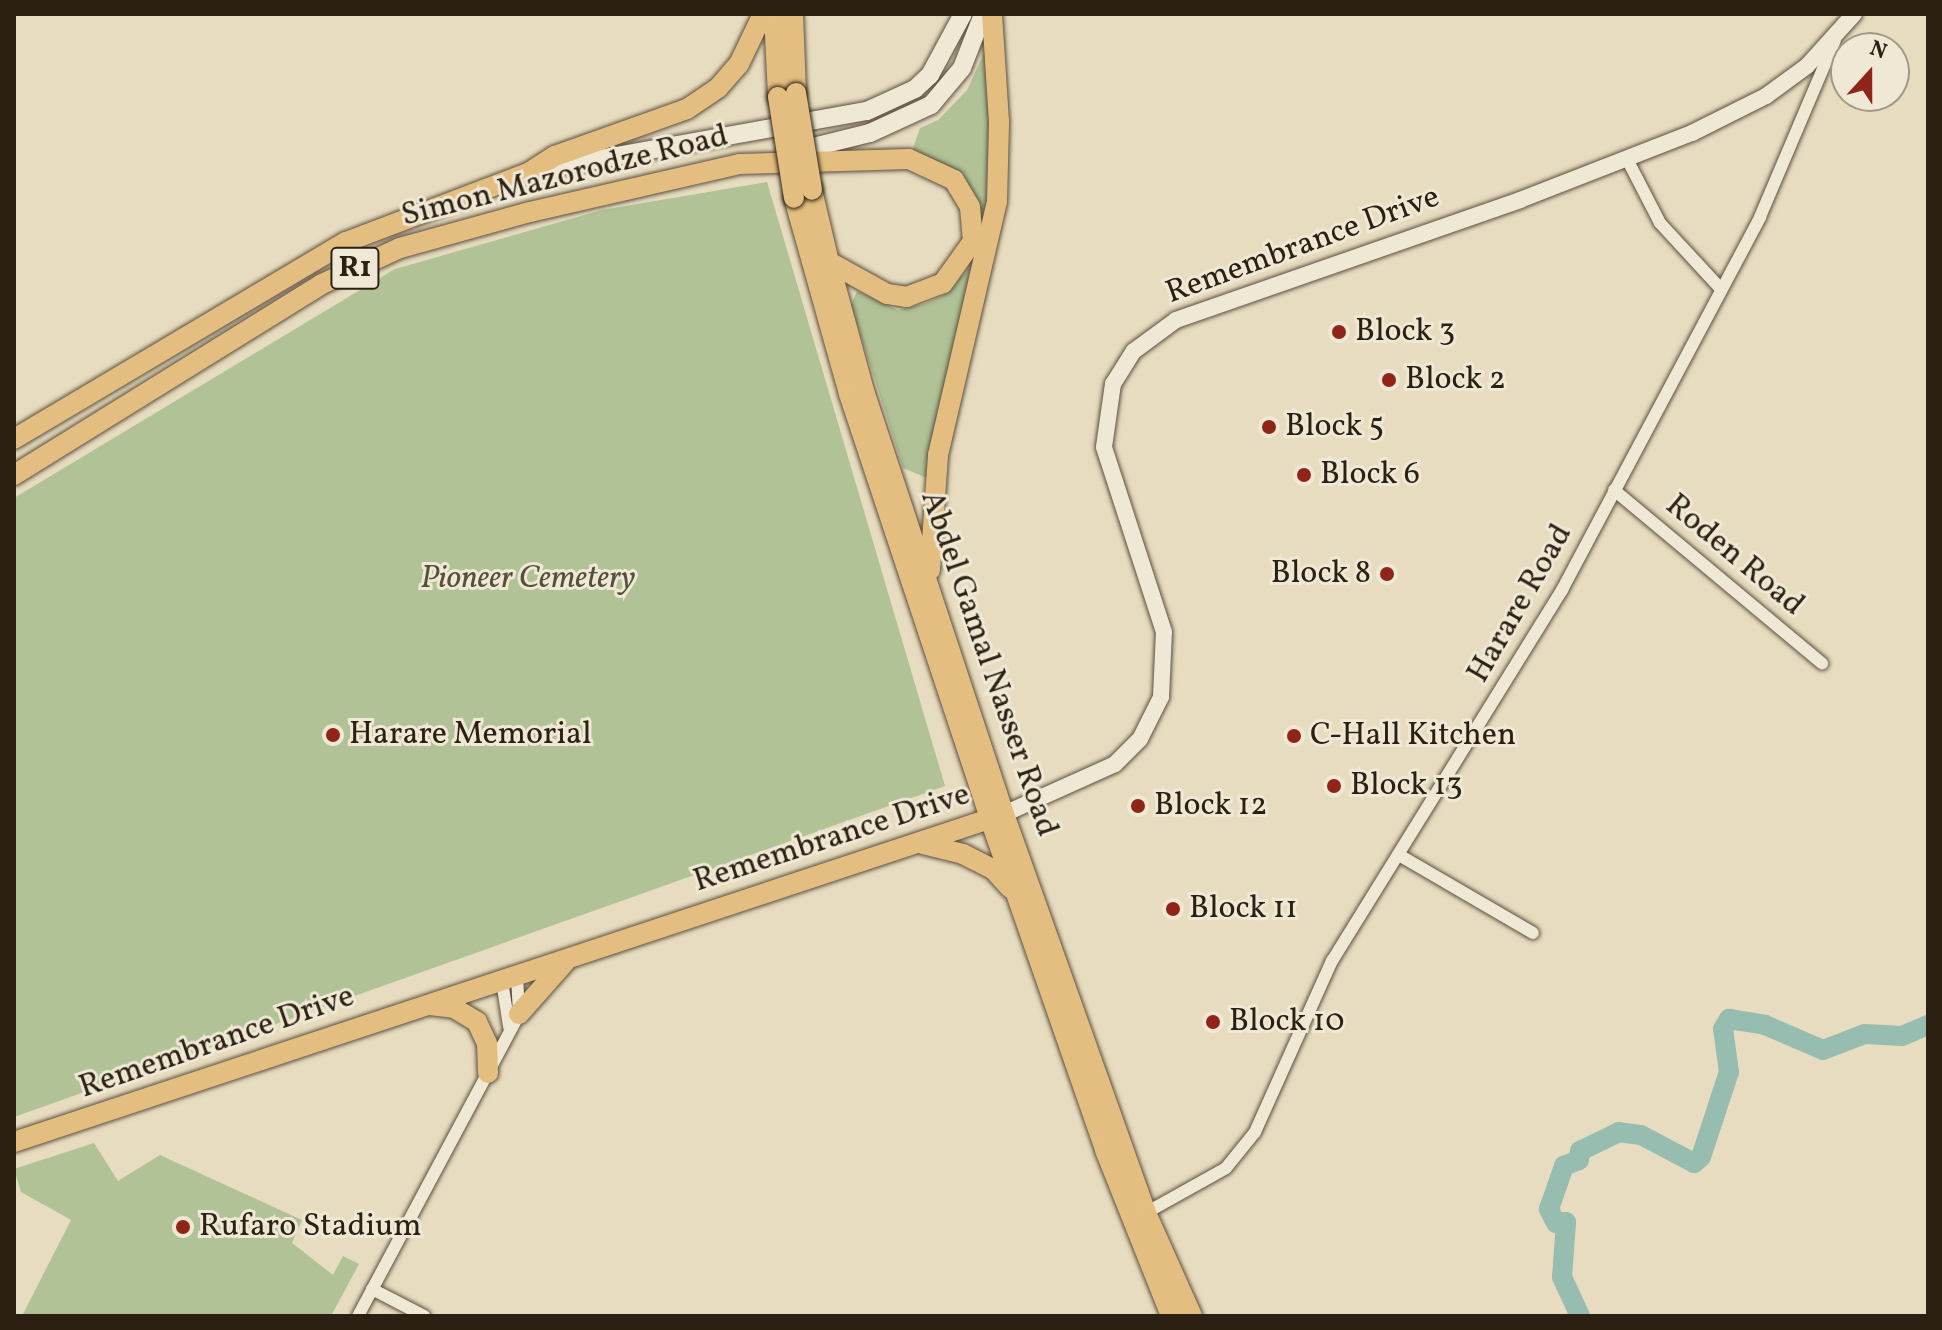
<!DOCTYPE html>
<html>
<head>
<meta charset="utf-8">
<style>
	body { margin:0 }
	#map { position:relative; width:1942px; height:1330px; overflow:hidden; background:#e7dcbf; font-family:Vollkorn,serif }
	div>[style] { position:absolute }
	.green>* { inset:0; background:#b0c296 }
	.river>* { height:20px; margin:-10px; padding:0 10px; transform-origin:10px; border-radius:10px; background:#97bcb0 }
	.roads { filter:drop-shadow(0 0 2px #5b4f3e) drop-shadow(0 0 2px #5b4f3e) }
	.minor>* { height:12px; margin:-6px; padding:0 6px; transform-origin:6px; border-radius:6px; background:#efe8d5 }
	.tertiary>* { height:16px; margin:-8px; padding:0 8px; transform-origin:8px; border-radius:8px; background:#efe8d5 }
	.secondary>* { height:18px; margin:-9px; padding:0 9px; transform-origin:9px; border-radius:9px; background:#efe8d5 }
	.primary>* { height:20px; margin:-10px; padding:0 10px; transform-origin:10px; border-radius:10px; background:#e4be80 }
	.trunk>* { height:20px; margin:-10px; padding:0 10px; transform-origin:10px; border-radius:10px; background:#e4be80 }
	.bridges { filter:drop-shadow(0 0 2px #2c2013) drop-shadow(0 0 2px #2c2013) }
	.primary-bridge>* { height:20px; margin:-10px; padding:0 10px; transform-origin:10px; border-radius:10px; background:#e4be80 }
	.trunk-bridge>* { height:20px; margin:-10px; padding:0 10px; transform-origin:10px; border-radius:10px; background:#e4be80 }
	.dots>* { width:22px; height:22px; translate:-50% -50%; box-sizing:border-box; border:4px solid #efe8d5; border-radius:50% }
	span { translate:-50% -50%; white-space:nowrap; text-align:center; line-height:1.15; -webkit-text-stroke:6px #efe8d5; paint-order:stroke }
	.shield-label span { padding:2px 6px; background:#efe8d5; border:2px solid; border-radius:6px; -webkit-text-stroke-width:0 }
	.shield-label { font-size:30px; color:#2c2013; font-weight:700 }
	.street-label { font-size:32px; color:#2c2013 }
	.poi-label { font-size:32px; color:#2c2013 }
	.left { translate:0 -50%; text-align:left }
	.right { translate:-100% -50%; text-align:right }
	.park-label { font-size:32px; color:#54513a; font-style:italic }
	.frame { position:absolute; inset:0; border:16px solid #2c2013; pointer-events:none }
	.north { position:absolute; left:1830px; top:32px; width:80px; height:80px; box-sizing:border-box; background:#efe8d5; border:2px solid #a19887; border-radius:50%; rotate:21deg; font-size:22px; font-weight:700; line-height:32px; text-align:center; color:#2c2013 }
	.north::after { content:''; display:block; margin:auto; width:28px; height:36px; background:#8f2418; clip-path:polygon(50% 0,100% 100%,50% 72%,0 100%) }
</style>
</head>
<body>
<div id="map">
	<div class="green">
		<div style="clip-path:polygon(990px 40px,991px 203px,927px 478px,903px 468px,851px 305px,857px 291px,898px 310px,924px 304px,946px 294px,973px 263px,980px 241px,977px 211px,912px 151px,920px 128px,938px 120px,967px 90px)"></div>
		<div style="clip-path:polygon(767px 182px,945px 786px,14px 1117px,14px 498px,395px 269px,602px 210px)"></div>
		<div style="clip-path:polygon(94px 1143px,118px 1181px,160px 1155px,302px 1220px,292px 1243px,333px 1275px,343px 1256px,359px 1264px,331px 1316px,22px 1316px,71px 1220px,21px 1192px,14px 1169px)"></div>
	</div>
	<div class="river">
		<div style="left:1580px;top:1316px;width:43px;rotate:-114.8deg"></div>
		<div style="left:1562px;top:1277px;width:55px;rotate:-85.8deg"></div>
		<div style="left:1566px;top:1222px;width:10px;rotate:174deg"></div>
		<div style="left:1556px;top:1223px;width:16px;rotate:-117deg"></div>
		<div style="left:1549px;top:1209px;width:46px;rotate:-70.8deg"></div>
		<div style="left:1564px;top:1166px;width:16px;rotate:-22deg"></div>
		<div style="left:1579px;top:1160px;width:9px;rotate:-84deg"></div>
		<div style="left:1580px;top:1151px;width:43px;rotate:-26deg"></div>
		<div style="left:1619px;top:1132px;width:22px;rotate:8deg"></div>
		<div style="left:1641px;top:1135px;width:60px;rotate:27.8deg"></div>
		<div style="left:1694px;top:1163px;width:9px;rotate:-41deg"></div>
		<div style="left:1701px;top:1157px;width:89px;rotate:-71.8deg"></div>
		<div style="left:1729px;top:1072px;width:43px;rotate:-97.9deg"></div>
		<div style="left:1723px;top:1029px;width:12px;rotate:-59deg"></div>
		<div style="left:1729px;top:1019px;width:36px;rotate:9deg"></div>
		<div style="left:1765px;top:1025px;width:63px;rotate:23.3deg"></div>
		<div style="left:1823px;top:1050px;width:45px;rotate:-20.9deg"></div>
		<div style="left:1865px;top:1034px;width:37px;rotate:3deg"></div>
		<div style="left:1902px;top:1036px;width:28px;rotate:-23deg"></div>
	</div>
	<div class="roads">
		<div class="minor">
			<div style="left:1627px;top:159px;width:72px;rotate:62.7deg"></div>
			<div style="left:1660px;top:223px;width:90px;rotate:47.3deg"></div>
			<div style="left:1614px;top:490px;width:271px;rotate:39.8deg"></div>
			<div style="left:1399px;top:855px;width:155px;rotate:30.2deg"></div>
			<div style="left:502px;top:981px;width:46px;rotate:81.2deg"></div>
			<div style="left:1142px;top:1215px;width:96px;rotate:-29.2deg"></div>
			<div style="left:1226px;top:1168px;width:46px;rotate:-51.1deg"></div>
			<div style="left:1255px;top:1132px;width:188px;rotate:-65.8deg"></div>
			<div style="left:1332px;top:961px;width:437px;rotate:-58.2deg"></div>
			<div style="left:1562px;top:590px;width:422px;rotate:-62deg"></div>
			<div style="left:1760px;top:217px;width:192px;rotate:-67deg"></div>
			<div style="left:372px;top:1289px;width:59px;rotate:27.4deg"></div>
			<div style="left:358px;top:1316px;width:342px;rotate:-61.9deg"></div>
			<div style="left:519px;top:1014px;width:38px;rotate:-93deg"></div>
		</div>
		<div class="tertiary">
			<div style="left:1004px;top:814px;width:122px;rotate:-24.2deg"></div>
			<div style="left:1115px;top:764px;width:35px;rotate:-45deg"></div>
			<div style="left:1140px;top:739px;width:47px;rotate:-63.4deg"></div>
			<div style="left:1161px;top:697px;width:65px;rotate:-87.4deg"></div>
			<div style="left:1164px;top:632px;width:194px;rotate:-108deg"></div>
			<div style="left:1104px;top:447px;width:64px;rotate:-81.9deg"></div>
			<div style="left:1113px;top:384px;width:39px;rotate:-58deg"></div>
			<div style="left:1134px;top:351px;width:52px;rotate:-36.4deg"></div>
			<div style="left:1176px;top:320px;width:364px;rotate:-19.2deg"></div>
			<div style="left:1520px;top:200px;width:185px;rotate:-21.3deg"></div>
			<div style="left:1692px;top:133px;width:83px;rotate:-26.6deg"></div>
			<div style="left:1766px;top:96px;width:51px;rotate:-36.2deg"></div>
			<div style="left:1807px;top:66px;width:70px;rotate:-47.9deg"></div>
		</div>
		<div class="secondary">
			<div style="left:793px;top:152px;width:79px;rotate:-13.9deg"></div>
			<div style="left:870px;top:133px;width:67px;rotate:-24.7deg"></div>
			<div style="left:931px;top:105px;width:48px;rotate:-50deg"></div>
			<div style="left:962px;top:68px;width:58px;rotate:-68.7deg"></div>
			<div style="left:533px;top:171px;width:339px;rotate:-10.2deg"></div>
			<div style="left:867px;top:111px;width:53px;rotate:-24.6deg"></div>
			<div style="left:915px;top:89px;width:21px;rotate:-43deg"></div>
			<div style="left:930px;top:75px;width:69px;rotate:-61.6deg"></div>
		</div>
		<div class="primary">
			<div style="left:774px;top:14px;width:83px;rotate:87.2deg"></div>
			<div style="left:794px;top:198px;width:204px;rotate:74.3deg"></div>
			<div style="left:849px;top:394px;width:448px;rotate:71.6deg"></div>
			<div style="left:990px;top:819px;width:350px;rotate:70.8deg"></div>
			<div style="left:1105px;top:1150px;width:179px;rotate:68.3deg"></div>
			<div style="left:829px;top:262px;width:134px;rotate:74.8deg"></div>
			<div style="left:864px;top:391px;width:446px;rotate:71.7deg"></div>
			<div style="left:1004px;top:814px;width:424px;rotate:70.4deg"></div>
			<div style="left:1146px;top:1213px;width:113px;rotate:65.9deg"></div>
			<div style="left:930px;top:570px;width:115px;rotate:-86deg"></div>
			<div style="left:938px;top:455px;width:261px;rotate:-76.9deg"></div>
			<div style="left:997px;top:201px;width:79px;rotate:-88.5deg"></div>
			<div style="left:999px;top:122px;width:108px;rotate:-93.7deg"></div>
			<div style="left:923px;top:844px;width:41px;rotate:14deg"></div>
			<div style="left:963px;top:854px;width:35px;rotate:27deg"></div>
			<div style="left:994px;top:870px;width:24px;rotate:48deg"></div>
			<div style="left:430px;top:1005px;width:24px;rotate:7deg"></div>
			<div style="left:454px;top:1008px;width:27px;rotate:31deg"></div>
			<div style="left:477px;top:1022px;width:23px;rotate:65deg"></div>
			<div style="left:487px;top:1043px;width:30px;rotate:88deg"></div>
			<div style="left:519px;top:1014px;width:69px;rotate:-48.5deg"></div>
			<div style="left:14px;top:1142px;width:1040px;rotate:-18.33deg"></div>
		</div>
		<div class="trunk">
			<div style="left:793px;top:14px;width:79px;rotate:87.8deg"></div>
			<div style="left:14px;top:439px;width:386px;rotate:-30.7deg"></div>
			<div style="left:346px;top:242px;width:197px;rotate:-20.8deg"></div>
			<div style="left:530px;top:172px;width:30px;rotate:-33deg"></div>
			<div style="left:555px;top:156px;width:140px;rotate:-19.6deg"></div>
			<div style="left:687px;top:109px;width:37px;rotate:-34deg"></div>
			<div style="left:718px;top:88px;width:32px;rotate:-49deg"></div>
			<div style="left:739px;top:64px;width:55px;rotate:-64.4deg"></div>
			<div style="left:14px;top:475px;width:362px;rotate:-31.8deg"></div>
			<div style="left:322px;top:284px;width:86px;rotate:-24.8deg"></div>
			<div style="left:400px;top:248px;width:135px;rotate:-15.5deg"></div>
			<div style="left:530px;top:212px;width:215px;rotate:-12.9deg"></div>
			<div style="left:740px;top:164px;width:169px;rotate:-1.7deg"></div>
			<div style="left:909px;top:159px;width:50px;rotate:25deg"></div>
			<div style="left:954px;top:180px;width:31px;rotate:59deg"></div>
			<div style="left:970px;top:207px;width:34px;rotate:85deg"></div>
			<div style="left:973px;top:241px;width:52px;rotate:125.5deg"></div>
			<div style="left:943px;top:283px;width:39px;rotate:159deg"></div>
			<div style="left:907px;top:297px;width:20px;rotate:-171deg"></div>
			<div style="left:887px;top:294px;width:66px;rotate:-151.1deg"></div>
			<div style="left:829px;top:262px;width:74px;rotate:-103.3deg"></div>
		</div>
	</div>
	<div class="bridges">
		<div class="primary-bridge">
			<div style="left:778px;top:97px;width:102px;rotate:81deg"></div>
		</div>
		<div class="trunk-bridge">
			<div style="left:796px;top:93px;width:98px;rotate:80.6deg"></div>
		</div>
	</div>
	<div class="dots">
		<div style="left:1339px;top:332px;background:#8f2418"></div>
		<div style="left:1389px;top:380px;background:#8f2418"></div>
		<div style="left:1269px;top:427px;background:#8f2418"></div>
		<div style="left:1304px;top:475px;background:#8f2418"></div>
		<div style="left:1387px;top:574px;background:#8f2418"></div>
		<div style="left:333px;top:735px;background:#8f2418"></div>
		<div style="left:1294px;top:736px;background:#8f2418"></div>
		<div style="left:1334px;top:786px;background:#8f2418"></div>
		<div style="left:1138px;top:806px;background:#8f2418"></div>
		<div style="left:1173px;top:909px;background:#8f2418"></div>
		<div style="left:1213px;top:1022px;background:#8f2418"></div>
		<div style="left:183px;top:1227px;background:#8f2418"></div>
	</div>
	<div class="shield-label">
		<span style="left:355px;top:268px">R1</span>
	</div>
	<div class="street-label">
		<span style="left:565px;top:177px;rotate:-14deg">Simon Mazorodze Road</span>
		<span style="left:1303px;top:246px;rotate:-20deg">Remembrance Drive</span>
		<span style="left:1734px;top:556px;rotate:40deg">Roden Road</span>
		<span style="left:1521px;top:604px;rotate:-60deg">Harare Road</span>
		<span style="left:988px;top:664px;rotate:71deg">Abdel Gamal Nasser Road</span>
		<span style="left:832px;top:839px;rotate:-18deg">Remembrance Drive</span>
		<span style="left:217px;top:1043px;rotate:-19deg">Remembrance Drive</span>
	</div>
	<div class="poi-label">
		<span class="left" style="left:1355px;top:332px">Block 3</span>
		<span class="left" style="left:1405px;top:380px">Block 2</span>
		<span class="left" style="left:1285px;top:427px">Block 5</span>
		<span class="left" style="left:1320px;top:475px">Block 6</span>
		<span class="right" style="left:1371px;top:574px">Block 8</span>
		<span class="left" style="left:349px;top:735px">Harare Memorial</span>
		<span class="left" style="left:1310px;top:736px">C-Hall Kitchen</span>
		<span class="left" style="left:1350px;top:786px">Block 13</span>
		<span class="left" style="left:1154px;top:806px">Block 12</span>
		<span class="left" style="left:1189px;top:909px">Block 11</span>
		<span class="left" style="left:1229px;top:1022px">Block 10</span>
		<span class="left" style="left:199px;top:1227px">Rufaro Stadium</span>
	</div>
	<div class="park-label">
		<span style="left:528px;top:579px">Pioneer Cemetery</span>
	</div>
	<div class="frame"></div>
	<div class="north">N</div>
</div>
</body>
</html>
